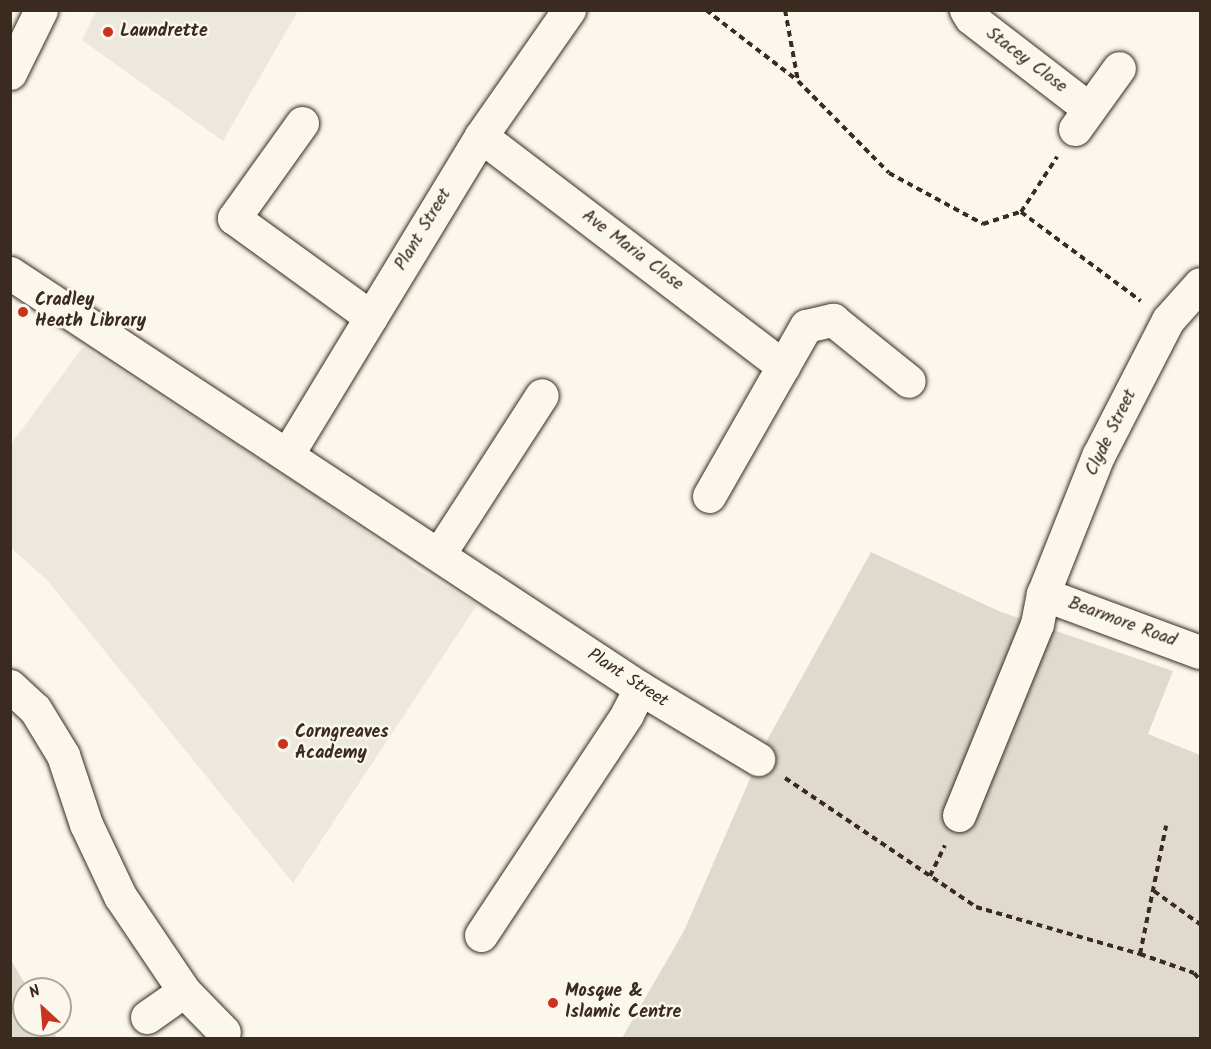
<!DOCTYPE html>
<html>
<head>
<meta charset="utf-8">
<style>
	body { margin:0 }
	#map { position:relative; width:1211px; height:1049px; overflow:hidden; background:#fbf7ec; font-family:Kalam,sans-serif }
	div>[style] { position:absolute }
	.built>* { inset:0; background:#ede8dd }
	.green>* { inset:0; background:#dfd9ce }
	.path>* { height:4px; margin-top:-2px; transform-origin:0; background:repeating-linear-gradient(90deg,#3b2a1e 0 6px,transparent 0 10.5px) }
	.roads { filter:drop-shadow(0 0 2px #3b2a1e) drop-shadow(0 0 2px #3b2a1e) }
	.minor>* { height:33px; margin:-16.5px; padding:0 16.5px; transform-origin:16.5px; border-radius:16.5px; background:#fbf7ec }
	.major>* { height:33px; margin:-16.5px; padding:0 16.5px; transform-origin:16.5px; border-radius:16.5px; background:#fbf7ec }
	.dots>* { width:16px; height:16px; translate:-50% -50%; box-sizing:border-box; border:3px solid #fbf7ec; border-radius:50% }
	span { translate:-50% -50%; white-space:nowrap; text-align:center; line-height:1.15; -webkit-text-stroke:5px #fbf7ec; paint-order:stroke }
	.poi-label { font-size:18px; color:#3b2a1e; font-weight:700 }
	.left { translate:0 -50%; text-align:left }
	.street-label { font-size:18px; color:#3b2a1e }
	.frame { position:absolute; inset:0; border:12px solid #3b2a1e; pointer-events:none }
	.north { position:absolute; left:12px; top:977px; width:60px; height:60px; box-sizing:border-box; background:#fbf7ec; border:2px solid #aea59a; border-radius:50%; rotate:334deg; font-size:16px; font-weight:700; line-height:24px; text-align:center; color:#3b2a1e }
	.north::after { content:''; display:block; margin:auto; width:21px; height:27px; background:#c8321e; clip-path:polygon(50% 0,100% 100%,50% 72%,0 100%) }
</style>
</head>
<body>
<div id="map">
	<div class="built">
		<div style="clip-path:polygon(96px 11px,96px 10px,298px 11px,223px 141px,82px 40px)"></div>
		<div style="clip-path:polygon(83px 347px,309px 491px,420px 571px,477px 605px,293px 883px,47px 580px,12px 549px,11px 444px)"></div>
	</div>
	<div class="green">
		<div style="clip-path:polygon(871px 552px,1001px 612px,1173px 671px,1148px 734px,1200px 755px,1200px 1038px,622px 1038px,684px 931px,765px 744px)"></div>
		<div style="clip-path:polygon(11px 960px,28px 989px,24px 989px,24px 1025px,49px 1025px,57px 1038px,11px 1038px)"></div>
	</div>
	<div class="path">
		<div style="left:706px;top:10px;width:115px;rotate:37.6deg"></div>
		<div style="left:785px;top:10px;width:72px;rotate:79.6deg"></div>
		<div style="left:798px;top:81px;width:129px;rotate:45.3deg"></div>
		<div style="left:889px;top:173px;width:107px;rotate:28.5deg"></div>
		<div style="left:983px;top:224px;width:40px;rotate:-18deg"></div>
		<div style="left:1021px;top:212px;width:66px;rotate:-56.8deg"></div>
		<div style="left:1021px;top:212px;width:149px;rotate:36.6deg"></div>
		<div style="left:785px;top:778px;width:230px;rotate:34deg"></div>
		<div style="left:976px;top:907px;width:171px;rotate:16deg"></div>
		<div style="left:1140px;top:954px;width:57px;rotate:19.4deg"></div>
		<div style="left:1194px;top:973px;width:9px;rotate:49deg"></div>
		<div style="left:930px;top:876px;width:34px;rotate:-64deg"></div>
		<div style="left:1154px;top:891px;width:57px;rotate:35.7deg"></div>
		<div style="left:1140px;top:954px;width:131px;rotate:-78.5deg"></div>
	</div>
	<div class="roads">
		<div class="minor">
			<div style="left:966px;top:10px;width:9px;rotate:58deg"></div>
			<div style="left:971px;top:18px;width:149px;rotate:37.6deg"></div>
			<div style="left:302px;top:123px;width:117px;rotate:125.6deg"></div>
			<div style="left:234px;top:218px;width:169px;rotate:35.9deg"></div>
			<div style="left:1075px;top:129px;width:75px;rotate:-54.2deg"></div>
			<div style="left:481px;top:136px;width:380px;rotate:37.3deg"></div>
			<div style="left:10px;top:273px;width:754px;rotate:33.37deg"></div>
			<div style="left:640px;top:688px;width:138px;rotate:31deg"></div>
			<div style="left:287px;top:455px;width:373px;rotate:-58.7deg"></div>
			<div style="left:481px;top:136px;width:154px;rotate:-55.1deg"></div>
			<div style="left:709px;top:496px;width:196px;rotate:-60.3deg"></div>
			<div style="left:806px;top:326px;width:28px;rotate:-13deg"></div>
			<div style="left:833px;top:320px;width:97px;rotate:38.8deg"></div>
			<div style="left:439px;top:554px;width:189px;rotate:-57.1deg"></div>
			<div style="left:1043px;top:594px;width:167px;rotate:20.3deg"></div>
			<div style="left:10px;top:686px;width:34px;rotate:43deg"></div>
			<div style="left:35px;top:709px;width:54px;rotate:58.7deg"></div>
			<div style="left:63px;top:755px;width:73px;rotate:71.6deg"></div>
			<div style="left:86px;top:824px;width:80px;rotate:64.7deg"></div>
			<div style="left:120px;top:896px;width:115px;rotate:56deg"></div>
			<div style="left:959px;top:815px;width:206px;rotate:-67.8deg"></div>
			<div style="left:1037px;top:624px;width:31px;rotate:-79deg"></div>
			<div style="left:1043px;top:594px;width:149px;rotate:-68.3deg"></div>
			<div style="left:1098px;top:456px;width:153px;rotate:-62.8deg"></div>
			<div style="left:1168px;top:320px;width:48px;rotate:-48.4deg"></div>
			<div style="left:481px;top:935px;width:265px;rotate:-56.5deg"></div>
			<div style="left:627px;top:714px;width:29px;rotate:-63deg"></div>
			<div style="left:147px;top:1017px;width:45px;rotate:-35.1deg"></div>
			<div style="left:184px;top:991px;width:57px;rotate:45.7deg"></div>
		</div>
		<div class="major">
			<div style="left:10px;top:73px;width:70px;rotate:-63.8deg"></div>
		</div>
	</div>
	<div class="dots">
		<div style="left:108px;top:32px;background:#c8321e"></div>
		<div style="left:23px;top:312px;background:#c8321e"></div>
		<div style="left:283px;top:744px;background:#c8321e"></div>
		<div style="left:553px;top:1003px;background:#c8321e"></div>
	</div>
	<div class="poi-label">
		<span class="left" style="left:120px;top:32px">Laundrette</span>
		<span class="left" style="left:35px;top:312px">Cradley<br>Heath Library</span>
		<span class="left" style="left:295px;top:744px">Corngreaves<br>Academy</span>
		<span class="left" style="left:565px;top:1003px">Mosque &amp;<br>Islamic Centre</span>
	</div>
	<div class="street-label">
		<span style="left:1026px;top:61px;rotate:37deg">Stacey Close</span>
		<span style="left:424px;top:230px;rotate:-59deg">Plant Street</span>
		<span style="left:632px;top:251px;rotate:37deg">Ave Maria Close</span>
		<span style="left:1112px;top:433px;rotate:-64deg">Clyde Street</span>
		<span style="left:1122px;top:623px;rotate:20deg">Bearmore Road</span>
		<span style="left:627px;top:679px;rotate:33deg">Plant Street</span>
	</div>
	<div class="frame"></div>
	<div class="north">N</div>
</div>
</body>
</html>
